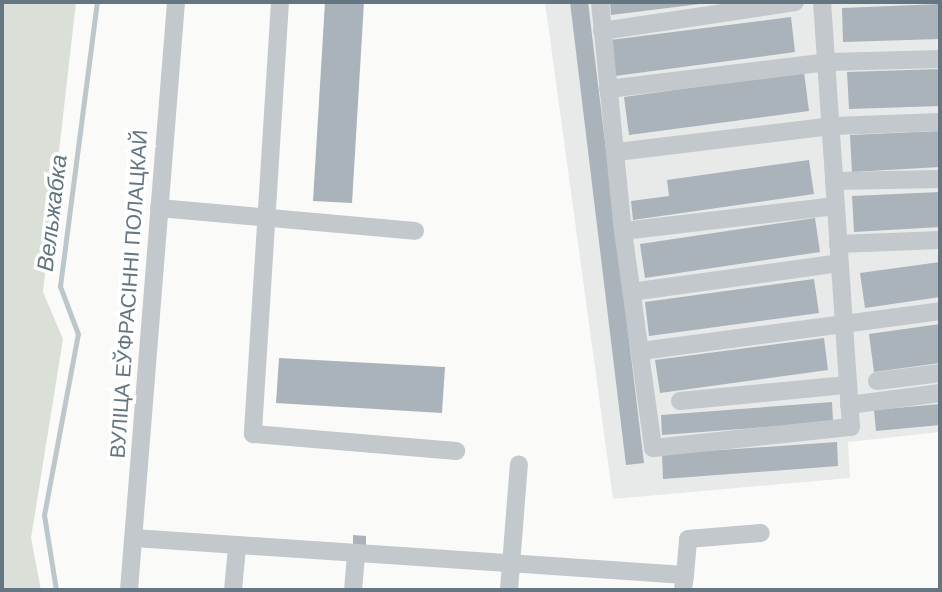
<!DOCTYPE html>
<html>
<head>
<meta charset="utf-8">
<style>
	body { margin:0 }
	#map { position:relative; width:942px; height:592px; overflow:hidden; background:#fafaf8; font-family:Helvetica,sans-serif }
	div>[style] { position:absolute }
	.built>* { inset:0; background:#e8e9e9 }
	.green>* { inset:0; background:#dadfd7 }
	.stream>* { height:5px; margin:-2.5px; padding:0 2.5px; transform-origin:2.5px; border-radius:2.5px; background:#bbc7cb }
	.building>* { inset:0; background:#aab3b9 }
	.minor>* { height:18px; margin:-9px; padding:0 9px; transform-origin:9px; border-radius:9px; background:#c3c8cc }
	span { translate:-50% -50%; white-space:nowrap; text-align:center; line-height:1.15; -webkit-text-stroke:7px #fff; paint-order:stroke }
	.street-label { font-size:21px; color:#657683 }
	.water-label { font-size:23px; color:#60757c; font-style:italic }
	.frame { position:absolute; inset:0; border:4px solid #657683; pointer-events:none }
</style>
</head>
<body>
<div id="map">
	<div class="built">
		<div style="clip-path:polygon(545px 2px,940px 2px,940px 432px,848px 442px,850px 478px,613px 499px)"></div>
	</div>
	<div class="green">
		<div style="clip-path:polygon(2px 2px,76px 2px,43px 292px,63px 339px,31px 538px,41px 590px,2px 590px)"></div>
	</div>
	<div class="stream">
		<div style="left:56px;top:590px;width:76px;rotate:-99.1deg"></div>
		<div style="left:44px;top:515px;width:184px;rotate:-79.4deg"></div>
		<div style="left:78px;top:334px;width:51px;rotate:-110.6deg"></div>
		<div style="left:60px;top:286px;width:286px;rotate:-82.6deg"></div>
	</div>
	<div class="building">
		<div style="clip-path:polygon(325px 2px,364px 2px,352px 203px,313px 201px)"></div>
		<div style="clip-path:polygon(570px 2px,588px 2px,644px 463px,626px 465px)"></div>
		<div style="clip-path:polygon(610px 2px,708px 2px,708px 3px,611px 15px)"></div>
		<div style="clip-path:polygon(940px 4px,940px 39px,843px 42px,842px 8px)"></div>
		<div style="clip-path:polygon(791px 17px,795px 52px,615px 76px,610px 40px)"></div>
		<div style="clip-path:polygon(940px 69px,940px 106px,849px 109px,847px 72px)"></div>
		<div style="clip-path:polygon(804px 72px,809px 111px,629px 135px,624px 97px)"></div>
		<div style="clip-path:polygon(940px 131px,940px 167px,852px 172px,850px 135px)"></div>
		<div style="clip-path:polygon(809px 160px,814px 194px,633px 220px,631px 201px,669px 196px,667px 180px)"></div>
		<div style="clip-path:polygon(940px 192px,940px 227px,854px 232px,852px 196px)"></div>
		<div style="clip-path:polygon(815px 218px,820px 252px,645px 278px,640px 244px)"></div>
		<div style="clip-path:polygon(940px 262px,940px 297px,865px 308px,860px 273px)"></div>
		<div style="clip-path:polygon(814px 279px,819px 313px,649px 336px,645px 302px)"></div>
		<div style="clip-path:polygon(940px 324px,940px 363px,874px 372px,869px 334px)"></div>
		<div style="clip-path:polygon(824px 338px,828px 370px,660px 393px,655px 360px)"></div>
		<div style="clip-path:polygon(279px 358px,445px 367px,442px 413px,276px 403px)"></div>
		<div style="clip-path:polygon(832px 402px,833px 422px,662px 435px,661px 415px)"></div>
		<div style="clip-path:polygon(940px 404px,940px 425px,876px 431px,874px 410px)"></div>
		<div style="clip-path:polygon(837px 442px,838px 466px,663px 479px,662px 454px)"></div>
		<div style="clip-path:polygon(353px 535px,366px 536px,366px 550px,353px 550px)"></div>
	</div>
	<div class="minor">
		<div style="left:280px;top:2px;width:433px;rotate:93.6deg"></div>
		<div style="left:253px;top:434px;width:204px;rotate:4.8deg"></div>
		<div style="left:600px;top:2px;width:230px;rotate:84.3deg"></div>
		<div style="left:623px;top:231px;width:219px;rotate:82.1deg"></div>
		<div style="left:653px;top:448px;width:199px;rotate:-6.1deg"></div>
		<div style="left:851px;top:427px;width:426px;rotate:-93.9deg"></div>
		<div style="left:602px;top:31px;width:195px;rotate:-8.5deg"></div>
		<div style="left:608px;top:89px;width:223px;rotate:-7deg"></div>
		<div style="left:829px;top:62px;width:111px;rotate:-1.5deg"></div>
		<div style="left:617px;top:152px;width:218px;rotate:-6.9deg"></div>
		<div style="left:833px;top:126px;width:107px;rotate:-2.1deg"></div>
		<div style="left:834px;top:181px;width:106px;rotate:-1.1deg"></div>
		<div style="left:159px;top:208px;width:257px;rotate:5.1deg"></div>
		<div style="left:623px;top:231px;width:214px;rotate:-6.7deg"></div>
		<div style="left:838px;top:244px;width:102px;rotate:-2.2deg"></div>
		<div style="left:631px;top:292px;width:210px;rotate:-7.9deg"></div>
		<div style="left:641px;top:351px;width:302px;rotate:-7.6deg"></div>
		<div style="left:877px;top:381px;width:64px;rotate:-7.2deg"></div>
		<div style="left:680px;top:401px;width:168px;rotate:-5.5deg"></div>
		<div style="left:849px;top:405px;width:92px;rotate:-7.5deg"></div>
		<div style="left:134px;top:538px;width:552px;rotate:3.84deg"></div>
		<div style="left:685px;top:575px;width:15px;rotate:98deg"></div>
		<div style="left:685px;top:575px;width:36px;rotate:-85deg"></div>
		<div style="left:688px;top:539px;width:73px;rotate:-4.7deg"></div>
		<div style="left:129px;top:590px;width:590px;rotate:-85.43deg"></div>
		<div style="left:233px;top:590px;width:42px;rotate:-84.6deg"></div>
		<div style="left:353px;top:590px;width:34px;rotate:-85deg"></div>
		<div style="left:509px;top:590px;width:126px;rotate:-85.5deg"></div>
	</div>
	<div class="street-label">
		<span style="left:129px;top:294px;rotate:-86deg">ВУЛІЦА ЕЎФРАСІННІ ПОЛАЦКАЙ</span>
	</div>
	<div class="water-label">
		<span style="left:52px;top:213px;rotate:-83deg">Вельжабка</span>
	</div>
	<div class="frame"></div>
</div>
</body>
</html>
